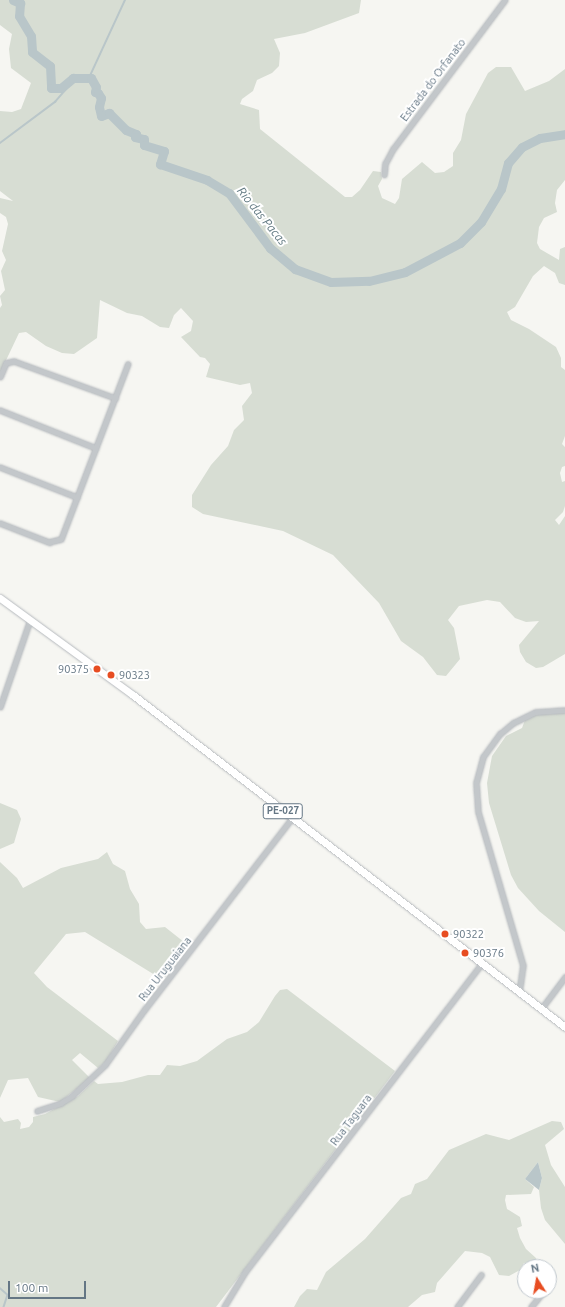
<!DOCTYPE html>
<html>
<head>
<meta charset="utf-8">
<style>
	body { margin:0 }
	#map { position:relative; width:565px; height:1307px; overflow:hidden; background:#f6f6f2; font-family:Ubuntu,sans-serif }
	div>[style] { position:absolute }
	.green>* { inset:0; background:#d7ddd3 }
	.water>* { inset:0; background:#b9c6c9 }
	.stream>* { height:1.5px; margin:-0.75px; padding:0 0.75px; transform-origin:0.75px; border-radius:0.75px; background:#b9c6c9 }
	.river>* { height:9px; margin:-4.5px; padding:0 4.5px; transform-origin:4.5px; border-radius:4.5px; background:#b9c6c9 }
	.roads { filter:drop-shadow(0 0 1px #b6babe) drop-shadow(0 0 1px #b6babe) }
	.minor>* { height:4.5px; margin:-2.25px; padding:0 2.25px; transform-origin:2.25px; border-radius:2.25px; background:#c3c7ca }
	.primary>* { height:7px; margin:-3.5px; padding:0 3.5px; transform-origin:3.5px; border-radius:3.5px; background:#fff }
	.dots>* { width:11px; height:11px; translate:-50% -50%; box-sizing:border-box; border:2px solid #fff; border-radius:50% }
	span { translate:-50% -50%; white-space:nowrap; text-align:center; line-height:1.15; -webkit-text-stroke:4px #fff; paint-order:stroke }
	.shield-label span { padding:1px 3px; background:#fff; border:1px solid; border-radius:3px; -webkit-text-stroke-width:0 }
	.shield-label { font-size:10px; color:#647684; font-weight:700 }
	.street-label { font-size:11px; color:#647684 }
	.poi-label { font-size:11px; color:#647684 }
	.right { translate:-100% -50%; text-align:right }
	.left { translate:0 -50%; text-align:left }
	.water-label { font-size:12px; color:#607881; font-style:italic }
	.north { position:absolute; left:517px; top:1259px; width:40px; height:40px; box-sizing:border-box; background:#fff; border:1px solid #c1c8ce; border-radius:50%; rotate:349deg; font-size:11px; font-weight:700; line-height:16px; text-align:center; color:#647684 }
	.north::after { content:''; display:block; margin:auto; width:14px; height:18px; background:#e74d22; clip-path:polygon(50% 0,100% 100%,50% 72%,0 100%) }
	.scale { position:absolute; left:8px; top:1281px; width:78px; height:18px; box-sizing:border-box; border:2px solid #647684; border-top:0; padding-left:5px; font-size:12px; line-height:14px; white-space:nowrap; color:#647684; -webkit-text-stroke:3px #fff; paint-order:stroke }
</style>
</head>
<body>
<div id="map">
	<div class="green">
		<div style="clip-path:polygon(0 0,361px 0,359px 13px,305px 33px,274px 39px,280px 53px,279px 66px,272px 73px,257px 80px,253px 91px,242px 99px,240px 104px,259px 110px,260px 129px,345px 197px,352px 197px,360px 190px,373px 171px,381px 172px,382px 179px,378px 186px,382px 198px,395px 204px,399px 198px,402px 179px,422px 162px,435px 173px,444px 172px,453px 166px,453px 153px,461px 140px,466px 114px,488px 73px,496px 67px,511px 67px,525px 91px,549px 81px,565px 69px,565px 180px,557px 190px,555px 203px,557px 212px,544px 218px,539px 227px,537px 243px,540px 249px,559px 260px,560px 249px,565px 247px,565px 285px,559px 283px,555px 273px,544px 266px,533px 276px,515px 307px,507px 312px,511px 320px,529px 329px,556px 347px,561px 358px,561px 367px,565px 370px,565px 436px,562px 444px,565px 447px,565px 466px,562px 467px,560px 473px,562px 482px,565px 481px,565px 506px,563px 512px,555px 520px,559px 525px,565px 516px,565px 654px,543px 667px,536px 668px,526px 662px,520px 652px,519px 645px,539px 621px,526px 622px,515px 618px,500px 602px,487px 600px,459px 606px,448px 620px,454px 628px,460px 659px,446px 676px,437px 675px,423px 657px,401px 641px,379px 603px,333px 555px,283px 531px,203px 514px,192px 507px,192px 495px,211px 465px,228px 446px,234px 430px,244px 420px,242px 406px,252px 393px,250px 383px,240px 385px,206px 377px,210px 364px,205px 358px,200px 357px,181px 337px,191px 331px,193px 321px,181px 308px,174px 315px,169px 328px,160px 327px,142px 316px,127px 313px,100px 300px,97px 338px,74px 354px,62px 353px,46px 346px,26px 332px,19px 333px,0 373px,0 308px,2px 305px,0 296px,5px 290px,1px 271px,6px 260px,2px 251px,8px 224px,6px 217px,0 213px,0 198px,13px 201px,0 191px,0 111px,12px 112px,21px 109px,31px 83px,11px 68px,9px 49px,12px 34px,0 25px)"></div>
		<div style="clip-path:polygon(542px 713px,565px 713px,565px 932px,539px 911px,518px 888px,511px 875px,489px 803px,487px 783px,492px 756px,506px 736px,522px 728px,525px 720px,530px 716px)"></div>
		<div style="clip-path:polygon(0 803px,17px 810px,21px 819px,14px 843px,0 849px)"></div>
		<div style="clip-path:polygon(107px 852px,113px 864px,125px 871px,130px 889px,139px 904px,140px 922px,146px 929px,165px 927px,189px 946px,163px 980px,85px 932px,66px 934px,34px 973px,47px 987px,118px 1041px,106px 1061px,98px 1068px,80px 1053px,72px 1060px,90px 1078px,60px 1102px,38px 1097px,28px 1078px,8px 1080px,0 1098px,0 862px,17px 878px,23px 888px,61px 868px,98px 859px)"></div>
		<div style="clip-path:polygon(287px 989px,395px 1071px,216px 1307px,0 1307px,0 1117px,4px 1122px,18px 1119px,21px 1123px,20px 1129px,29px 1127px,33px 1122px,33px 1117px,45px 1114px,78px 1096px,94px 1081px,98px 1084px,122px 1082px,148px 1075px,160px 1075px,167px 1065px,180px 1066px,197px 1061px,227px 1039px,247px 1032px,259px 1022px,275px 996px,280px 990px)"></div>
		<div style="clip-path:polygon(552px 1121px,561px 1122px,564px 1129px,545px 1145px,551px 1165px,565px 1187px,565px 1244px,545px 1220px,541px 1208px,539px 1190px,542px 1178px,538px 1162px,525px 1179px,534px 1187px,531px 1194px,506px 1195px,505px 1200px,507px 1209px,520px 1217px,522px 1226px,517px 1228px,520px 1238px,526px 1249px,536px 1258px,540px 1267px,524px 1263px,520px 1270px,509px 1276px,499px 1275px,490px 1257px,482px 1253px,465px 1251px,437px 1283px,435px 1292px,422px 1295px,408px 1307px,294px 1307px,300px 1296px,307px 1289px,317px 1290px,326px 1272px,365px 1239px,401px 1198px,411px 1194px,415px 1184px,427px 1179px,449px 1150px,486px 1134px,509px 1140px)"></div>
	</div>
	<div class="water">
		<div style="clip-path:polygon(538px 1162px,542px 1178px,539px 1190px,525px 1179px)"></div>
	</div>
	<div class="stream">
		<div style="left:18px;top:1px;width:2px;rotate:-27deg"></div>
		<div style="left:89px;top:78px;width:86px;rotate:-65.2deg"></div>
		<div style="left:0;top:143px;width:69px;rotate:-36.7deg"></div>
		<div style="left:55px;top:102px;width:32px;rotate:-49deg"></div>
		<div style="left:0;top:1288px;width:11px;rotate:41deg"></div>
		<div style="left:8px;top:1295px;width:13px;rotate:108deg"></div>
	</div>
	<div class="river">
		<div style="left:13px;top:0;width:8px;rotate:23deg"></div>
		<div style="left:20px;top:3px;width:13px;rotate:94deg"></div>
		<div style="left:19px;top:16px;width:23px;rotate:59deg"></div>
		<div style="left:31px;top:36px;width:16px;rotate:86deg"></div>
		<div style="left:32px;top:52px;width:23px;rotate:38deg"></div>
		<div style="left:50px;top:66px;width:22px;rotate:87deg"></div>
		<div style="left:51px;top:88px;width:10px"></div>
		<div style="left:61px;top:88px;width:16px;rotate:-40deg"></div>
		<div style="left:73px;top:78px;width:18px"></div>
		<div style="left:91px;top:78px;width:10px;rotate:61deg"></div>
		<div style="left:96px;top:87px;width:5px;rotate:101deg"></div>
		<div style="left:95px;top:92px;width:3px;rotate:18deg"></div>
		<div style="left:98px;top:93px;width:6px;rotate:59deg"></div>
		<div style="left:101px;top:98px;width:9px;rotate:103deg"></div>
		<div style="left:99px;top:107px;width:9px;rotate:77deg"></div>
		<div style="left:101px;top:116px;width:9px;rotate:-21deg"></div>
		<div style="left:109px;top:113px;width:24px;rotate:45deg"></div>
		<div style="left:126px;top:130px;width:11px;rotate:22deg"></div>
		<div style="left:136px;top:134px;width:3px;rotate:108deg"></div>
		<div style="left:135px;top:137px;width:9px;rotate:13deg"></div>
		<div style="left:144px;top:139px;width:6px;rotate:90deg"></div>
		<div style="left:144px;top:145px;width:21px;rotate:17deg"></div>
		<div style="left:164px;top:151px;width:14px;rotate:107deg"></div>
		<div style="left:160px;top:164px;width:50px;rotate:18.8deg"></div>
		<div style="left:207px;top:180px;width:26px;rotate:31deg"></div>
		<div style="left:229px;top:193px;width:69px;rotate:53.3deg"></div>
		<div style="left:270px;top:248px;width:33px;rotate:40deg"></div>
		<div style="left:295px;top:269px;width:38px;rotate:20deg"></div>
		<div style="left:331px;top:282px;width:38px;rotate:-2deg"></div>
		<div style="left:369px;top:281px;width:37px;rotate:-14deg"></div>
		<div style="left:405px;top:272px;width:62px;rotate:-27.8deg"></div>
		<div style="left:460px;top:243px;width:30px;rotate:-45deg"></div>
		<div style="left:481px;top:222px;width:39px;rotate:-59deg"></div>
		<div style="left:501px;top:189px;width:27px;rotate:-75deg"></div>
		<div style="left:508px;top:163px;width:21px;rotate:-49deg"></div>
		<div style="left:522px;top:147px;width:20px;rotate:-27deg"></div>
		<div style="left:540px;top:138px;width:25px;rotate:-9deg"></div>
	</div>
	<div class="roads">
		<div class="minor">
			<div style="left:384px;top:175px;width:11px;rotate:-85deg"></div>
			<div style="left:385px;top:164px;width:17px;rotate:-62deg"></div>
			<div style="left:393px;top:149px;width:186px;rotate:-53.1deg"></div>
			<div style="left:0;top:377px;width:15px;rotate:-67deg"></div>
			<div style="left:6px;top:363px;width:8px;rotate:-14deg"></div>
			<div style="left:14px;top:361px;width:108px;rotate:20.1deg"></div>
			<div style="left:0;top:410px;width:103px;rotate:21.6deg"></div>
			<div style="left:0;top:467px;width:83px;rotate:21.3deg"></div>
			<div style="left:0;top:523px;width:53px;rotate:21.2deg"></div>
			<div style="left:49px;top:542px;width:12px;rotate:-14deg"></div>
			<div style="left:61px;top:539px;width:187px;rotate:-69.1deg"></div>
			<div style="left:0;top:707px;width:92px;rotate:-71deg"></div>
			<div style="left:519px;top:993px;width:27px;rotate:-82deg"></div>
			<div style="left:523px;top:966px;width:160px;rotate:-106.3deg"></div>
			<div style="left:478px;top:812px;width:29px;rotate:-94deg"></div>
			<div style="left:476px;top:783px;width:27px;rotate:-75deg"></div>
			<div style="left:483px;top:757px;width:29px;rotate:-54deg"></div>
			<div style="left:500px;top:734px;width:17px;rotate:-40deg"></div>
			<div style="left:513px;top:723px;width:25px;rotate:-26deg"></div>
			<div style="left:536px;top:712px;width:29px;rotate:-4deg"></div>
			<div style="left:541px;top:1009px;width:40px;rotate:-53deg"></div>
			<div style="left:37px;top:1111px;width:25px;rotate:-18deg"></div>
			<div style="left:61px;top:1103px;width:13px;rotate:-32deg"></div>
			<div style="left:72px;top:1096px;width:45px;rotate:-43.2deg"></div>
			<div style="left:105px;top:1065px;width:69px;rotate:-54.5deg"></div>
			<div style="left:145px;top:1009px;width:241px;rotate:-52.4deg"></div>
			<div style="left:224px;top:1307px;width:41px;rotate:-59deg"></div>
			<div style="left:245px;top:1272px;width:388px;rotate:-52.5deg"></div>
			<div style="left:457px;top:1307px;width:40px;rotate:-53deg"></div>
			<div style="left:531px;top:1307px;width:21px;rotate:-51deg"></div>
		</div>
		<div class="primary">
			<div style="left:0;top:598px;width:165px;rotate:36.1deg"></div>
			<div style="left:133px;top:695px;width:545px;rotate:37.54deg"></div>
		</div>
	</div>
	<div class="dots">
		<div style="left:97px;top:669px;background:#e74d22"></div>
		<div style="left:111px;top:675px;background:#e74d22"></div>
		<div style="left:445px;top:934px;background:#e74d22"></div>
		<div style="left:465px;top:953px;background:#e74d22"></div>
	</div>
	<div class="shield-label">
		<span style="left:283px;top:811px">PE-027</span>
	</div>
	<div class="street-label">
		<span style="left:433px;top:80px;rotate:-53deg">Estrada do Orfanato</span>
		<span style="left:165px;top:969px;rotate:-52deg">Rua Uruguaiana</span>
		<span style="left:351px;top:1120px;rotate:-53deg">Rua Taguara</span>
	</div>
	<div class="poi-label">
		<span class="right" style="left:89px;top:669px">90375</span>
		<span class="left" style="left:119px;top:675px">90323</span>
		<span class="left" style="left:453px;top:934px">90322</span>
		<span class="left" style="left:473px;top:953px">90376</span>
	</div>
	<div class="water-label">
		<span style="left:262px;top:216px;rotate:51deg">Rio das Pacas</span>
	</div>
	<div class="north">N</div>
	<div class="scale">100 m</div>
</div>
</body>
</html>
